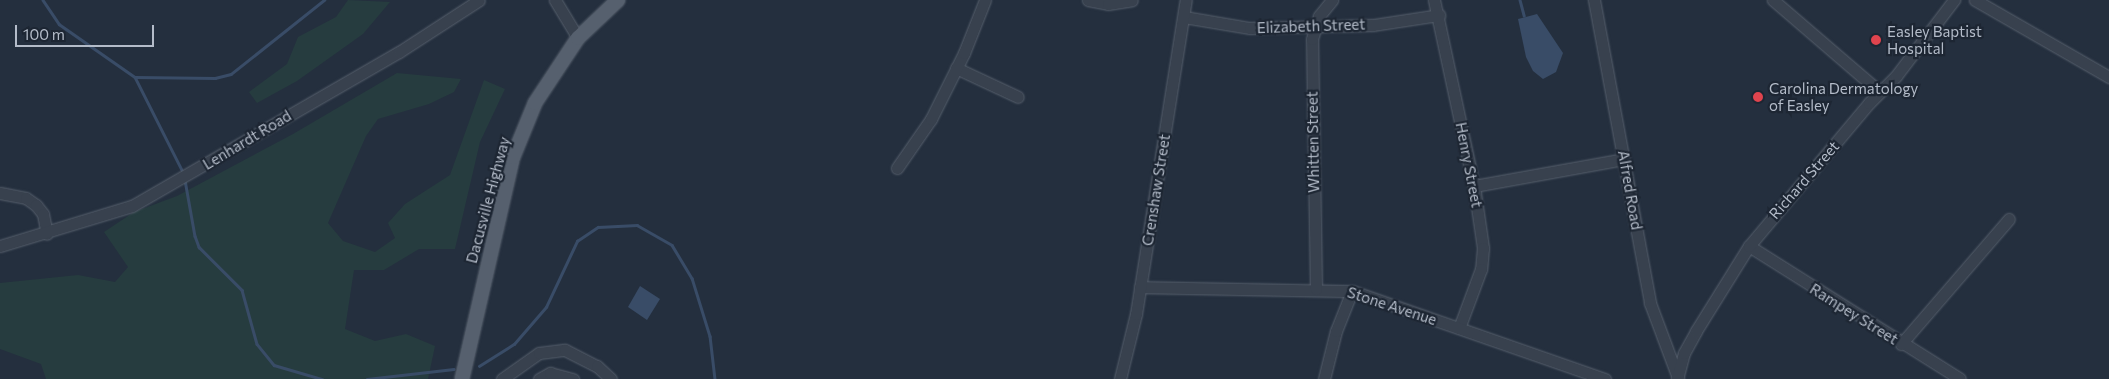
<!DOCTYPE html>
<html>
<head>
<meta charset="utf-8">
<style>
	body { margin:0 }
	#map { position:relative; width:2109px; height:379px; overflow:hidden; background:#242f3e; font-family:Commissioner,sans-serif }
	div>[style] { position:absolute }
	.green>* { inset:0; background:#263c3f }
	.water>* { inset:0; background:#394c67 }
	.stream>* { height:2.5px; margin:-1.25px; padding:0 1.25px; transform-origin:1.25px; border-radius:1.25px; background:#394c67 }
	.roads { filter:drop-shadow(0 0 1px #565f6c) drop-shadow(0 0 1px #565f6c) }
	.minor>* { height:11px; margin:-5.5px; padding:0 5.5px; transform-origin:5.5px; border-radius:5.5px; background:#38414e }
	.major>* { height:14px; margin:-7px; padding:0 7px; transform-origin:7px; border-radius:7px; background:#56606e }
	.dots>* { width:14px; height:14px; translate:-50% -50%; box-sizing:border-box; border:2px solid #1d2633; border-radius:50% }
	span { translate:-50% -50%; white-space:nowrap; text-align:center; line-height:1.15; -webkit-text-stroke:4.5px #1d2633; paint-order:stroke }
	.street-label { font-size:15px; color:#b4bcc9 }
	.poi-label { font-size:15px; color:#b4bcc9 }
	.left { translate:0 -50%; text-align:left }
	.scale { position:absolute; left:15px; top:25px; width:139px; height:22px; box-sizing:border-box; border:2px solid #b4bcc9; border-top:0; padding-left:6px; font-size:15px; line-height:18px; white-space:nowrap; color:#b4bcc9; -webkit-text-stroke:4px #1d2633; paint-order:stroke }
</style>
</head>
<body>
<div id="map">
	<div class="green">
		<div style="clip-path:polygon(348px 0,390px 2px,363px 34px,297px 81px,257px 103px,249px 92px,287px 64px,298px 37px,336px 17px)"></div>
		<div style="clip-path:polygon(397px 73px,461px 79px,454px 92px,429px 104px,378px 119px,366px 136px,328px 223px,343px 241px,375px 252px,395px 238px,388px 223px,405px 204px,450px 175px,484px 80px,505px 89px,480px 142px,455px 249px,419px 249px,384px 270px,354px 270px,345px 329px,375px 341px,406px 334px,435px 346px,428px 379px,46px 379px,41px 364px,0 349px,0 283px,78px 275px,115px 282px,128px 267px,104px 232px,134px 212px,177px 196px,293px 134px)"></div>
	</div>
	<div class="water">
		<div style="clip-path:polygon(1537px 14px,1563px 53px,1556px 72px,1543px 79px,1533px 71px,1526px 57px,1518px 19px)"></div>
		<div style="clip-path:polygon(640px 286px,660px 299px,647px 320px,628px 307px)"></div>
	</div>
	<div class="stream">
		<div style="left:43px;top:0;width:29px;rotate:56deg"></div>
		<div style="left:59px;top:24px;width:93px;rotate:34.9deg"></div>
		<div style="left:135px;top:77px;width:106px;rotate:63.2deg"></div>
		<div style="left:1520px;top:0;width:16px;rotate:75deg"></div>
		<div style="left:135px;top:77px;width:80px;rotate:0.7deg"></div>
		<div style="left:215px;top:78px;width:16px;rotate:-14deg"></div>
		<div style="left:231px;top:74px;width:119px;rotate:-38.5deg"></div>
		<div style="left:185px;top:180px;width:57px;rotate:79.9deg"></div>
		<div style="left:195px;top:236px;width:12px;rotate:70deg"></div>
		<div style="left:199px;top:247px;width:61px;rotate:45deg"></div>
		<div style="left:242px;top:290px;width:56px;rotate:74.5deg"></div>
		<div style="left:257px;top:344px;width:27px;rotate:51deg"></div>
		<div style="left:274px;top:365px;width:50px;rotate:16.3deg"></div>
		<div style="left:479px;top:366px;width:41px;rotate:-32.2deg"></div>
		<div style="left:514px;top:344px;width:49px;rotate:-49.1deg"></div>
		<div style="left:546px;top:307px;width:73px;rotate:-64.8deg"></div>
		<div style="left:577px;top:241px;width:25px;rotate:-34deg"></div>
		<div style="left:598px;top:227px;width:39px;rotate:-3deg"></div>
		<div style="left:637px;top:225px;width:40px;rotate:29.7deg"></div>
		<div style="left:672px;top:245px;width:39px;rotate:59deg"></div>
		<div style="left:692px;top:278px;width:61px;rotate:72.8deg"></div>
		<div style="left:710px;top:336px;width:43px;rotate:83.4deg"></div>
		<div style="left:367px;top:379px;width:87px;rotate:-6.6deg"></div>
	</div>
	<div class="roads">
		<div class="minor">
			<div style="left:555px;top:0;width:44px;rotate:58.8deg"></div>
			<div style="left:1088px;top:0;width:20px;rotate:11deg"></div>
			<div style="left:1108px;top:4px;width:24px;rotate:-9deg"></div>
			<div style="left:1434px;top:0;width:190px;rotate:77.9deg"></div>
			<div style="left:1474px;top:186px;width:63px;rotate:81.7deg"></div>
			<div style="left:1483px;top:248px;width:21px;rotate:95deg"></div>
			<div style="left:1481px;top:269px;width:63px;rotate:110.4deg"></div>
			<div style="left:1594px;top:0;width:308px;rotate:79.5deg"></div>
			<div style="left:1650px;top:303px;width:80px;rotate:69.5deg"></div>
			<div style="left:1773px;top:0;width:141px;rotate:40.7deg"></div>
			<div style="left:1975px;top:0;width:155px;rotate:29.9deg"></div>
			<div style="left:1184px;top:17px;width:67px;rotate:9.5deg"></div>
			<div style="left:1250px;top:28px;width:123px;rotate:-1.4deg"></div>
			<div style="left:1373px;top:25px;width:67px;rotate:-8.6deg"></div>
			<div style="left:956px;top:68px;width:68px;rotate:25.1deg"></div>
			<div style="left:897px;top:168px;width:60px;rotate:-55.2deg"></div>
			<div style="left:931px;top:119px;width:74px;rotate:-63.4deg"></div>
			<div style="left:964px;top:53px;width:57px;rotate:-68.4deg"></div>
			<div style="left:1474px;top:186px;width:152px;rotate:-10.2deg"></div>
			<div style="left:0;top:193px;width:26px;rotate:11deg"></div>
			<div style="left:26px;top:198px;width:12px;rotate:35deg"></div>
			<div style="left:36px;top:205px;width:11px;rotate:52deg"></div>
			<div style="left:43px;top:214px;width:20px;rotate:79deg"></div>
			<div style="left:0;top:246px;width:138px;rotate:-16.9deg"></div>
			<div style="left:132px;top:206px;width:308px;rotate:-30deg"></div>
			<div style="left:399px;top:52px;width:95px;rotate:-33deg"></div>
			<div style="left:1749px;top:246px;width:249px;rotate:32.2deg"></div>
			<div style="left:1140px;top:287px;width:212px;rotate:1.1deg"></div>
			<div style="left:1352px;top:291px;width:268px;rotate:19.2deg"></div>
			<div style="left:1316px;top:289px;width:250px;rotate:-90.9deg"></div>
			<div style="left:1312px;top:39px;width:24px;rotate:-73deg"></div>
			<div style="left:1319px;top:16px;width:21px;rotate:-51deg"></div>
			<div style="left:1901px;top:344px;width:165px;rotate:-49.2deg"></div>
			<div style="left:502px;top:379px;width:45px;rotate:-35.1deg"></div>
			<div style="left:539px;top:353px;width:26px;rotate:-7deg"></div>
			<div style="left:565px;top:350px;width:36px;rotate:27deg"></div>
			<div style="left:597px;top:366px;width:19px;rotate:43deg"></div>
			<div style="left:539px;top:379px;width:13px;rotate:-29deg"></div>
			<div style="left:550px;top:373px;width:24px;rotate:15deg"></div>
			<div style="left:1120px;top:379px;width:67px;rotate:-76.2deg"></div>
			<div style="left:1136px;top:314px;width:318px;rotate:-81deg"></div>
			<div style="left:1324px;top:379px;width:49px;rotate:-76deg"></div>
			<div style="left:1336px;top:331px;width:43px;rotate:-68.2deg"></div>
			<div style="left:1677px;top:379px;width:27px;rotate:-75deg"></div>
			<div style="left:1684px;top:353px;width:25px;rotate:-61deg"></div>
			<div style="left:1696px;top:331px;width:100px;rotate:-58.1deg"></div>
			<div style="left:1749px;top:246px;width:187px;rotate:-50deg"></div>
			<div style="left:1869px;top:103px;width:38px;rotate:-45deg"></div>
			<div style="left:1896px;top:76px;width:96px;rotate:-52.7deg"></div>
		</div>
		<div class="major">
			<div style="left:462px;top:379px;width:228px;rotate:-77.1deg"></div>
			<div style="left:513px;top:157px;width:58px;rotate:-67.8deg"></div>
			<div style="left:535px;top:103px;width:78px;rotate:-56.5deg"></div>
			<div style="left:578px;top:38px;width:55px;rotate:-43.5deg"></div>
		</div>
	</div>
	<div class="dots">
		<div style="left:1876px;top:40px;background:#e0444e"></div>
		<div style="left:1758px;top:97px;background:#e0444e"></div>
	</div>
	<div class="street-label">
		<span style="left:1311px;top:26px;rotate:-2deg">Elizabeth Street</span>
		<span style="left:247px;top:140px;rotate:-31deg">Lenhardt Road</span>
		<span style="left:1313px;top:142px;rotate:-91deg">Whitten Street</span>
		<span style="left:1469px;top:165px;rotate:79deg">Henry Street</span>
		<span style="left:1804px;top:180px;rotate:-49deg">Richard Street</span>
		<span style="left:1156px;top:190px;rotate:-81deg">Crenshaw Street</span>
		<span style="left:1630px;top:190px;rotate:80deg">Alfred Road</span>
		<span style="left:488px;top:200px;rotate:-75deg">Dacusville Highway</span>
		<span style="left:1392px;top:306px;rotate:18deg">Stone Avenue</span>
		<span style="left:1854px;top:314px;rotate:32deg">Rampey Street</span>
	</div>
	<div class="poi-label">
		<span class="left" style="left:1887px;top:40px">Easley Baptist<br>Hospital</span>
		<span class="left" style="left:1769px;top:97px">Carolina Dermatology<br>of Easley</span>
	</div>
	<div class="scale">100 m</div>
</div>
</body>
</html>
